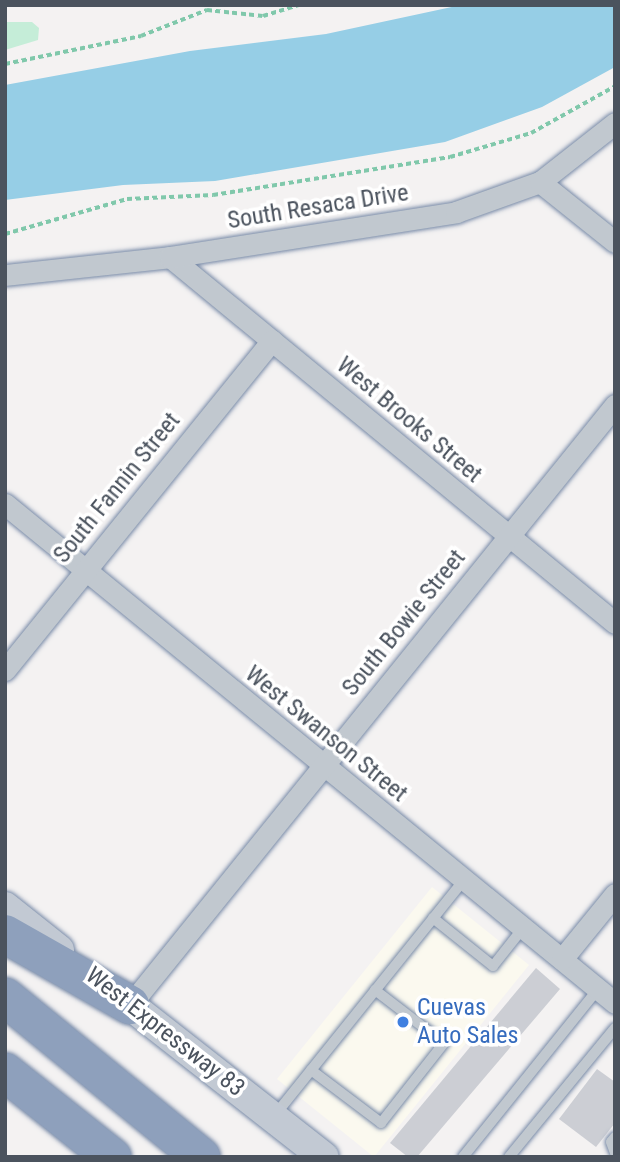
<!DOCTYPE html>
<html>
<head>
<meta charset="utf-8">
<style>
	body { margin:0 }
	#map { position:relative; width:620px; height:1162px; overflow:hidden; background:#f4f2f2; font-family:"Roboto Condensed",sans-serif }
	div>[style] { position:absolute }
	.commercial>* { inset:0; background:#fbf9ef }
	.green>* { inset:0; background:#c5edd8 }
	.water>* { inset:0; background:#96cee6 }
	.building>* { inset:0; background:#ccced4 }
	.path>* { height:3.5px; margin-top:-1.75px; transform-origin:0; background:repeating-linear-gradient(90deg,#80c8ab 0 5px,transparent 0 8.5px) }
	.roads { filter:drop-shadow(0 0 2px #798ba8) drop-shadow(0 0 2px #798ba8) }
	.lane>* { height:10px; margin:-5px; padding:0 5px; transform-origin:5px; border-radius:5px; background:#c1c8cf }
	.street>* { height:21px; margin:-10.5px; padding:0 10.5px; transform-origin:10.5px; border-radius:10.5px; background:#c1c8cf }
	.secondary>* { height:30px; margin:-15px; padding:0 15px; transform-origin:15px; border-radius:15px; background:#c2c9d3 }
	.highway>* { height:38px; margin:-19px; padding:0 19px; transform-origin:19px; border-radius:19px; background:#8ea0bc }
	.dots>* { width:19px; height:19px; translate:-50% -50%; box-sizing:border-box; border:4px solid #fff; border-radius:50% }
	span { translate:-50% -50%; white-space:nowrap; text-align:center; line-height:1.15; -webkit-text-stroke:7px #fff; paint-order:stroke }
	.street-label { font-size:24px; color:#4b535e }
	.shop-label { font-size:24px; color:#366cbe }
	.left { translate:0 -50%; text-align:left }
	.frame { position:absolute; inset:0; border:7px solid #4b535e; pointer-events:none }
</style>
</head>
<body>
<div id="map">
	<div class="commercial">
		<div style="clip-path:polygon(432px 887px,529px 965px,374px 1157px,277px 1079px)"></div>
	</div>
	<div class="green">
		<div style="clip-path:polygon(5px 22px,32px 22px,39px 28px,38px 40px,5px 50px)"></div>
	</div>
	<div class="water">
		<div style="clip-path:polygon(461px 5px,615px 5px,615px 67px,542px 107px,445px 142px,215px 181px,123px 185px,5px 200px,5px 85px,190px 51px,326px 34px)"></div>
	</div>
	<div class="building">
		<div style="clip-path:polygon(536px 968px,560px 989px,417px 1157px,408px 1157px,390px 1143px)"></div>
		<div style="clip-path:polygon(597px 1069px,615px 1082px,615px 1123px,596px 1147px,559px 1119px)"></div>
	</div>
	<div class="path">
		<div style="left:5px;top:64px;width:139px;rotate:-11.6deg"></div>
		<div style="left:141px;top:36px;width:71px;rotate:-21.5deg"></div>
		<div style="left:207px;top:10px;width:56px;rotate:6.1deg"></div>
		<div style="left:263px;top:16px;width:37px;rotate:-17deg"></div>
		<div style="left:5px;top:234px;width:127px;rotate:-16deg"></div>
		<div style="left:127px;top:199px;width:86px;rotate:-2.7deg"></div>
		<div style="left:213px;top:195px;width:240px;rotate:-9.1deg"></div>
		<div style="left:450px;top:157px;width:84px;rotate:-16.5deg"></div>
		<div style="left:531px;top:133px;width:96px;rotate:-29.2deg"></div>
	</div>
	<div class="roads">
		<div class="lane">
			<div style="left:433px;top:918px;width:77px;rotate:38.7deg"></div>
			<div style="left:493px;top:966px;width:48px;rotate:-51.7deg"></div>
			<div style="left:311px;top:1070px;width:88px;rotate:37.1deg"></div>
			<div style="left:381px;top:1123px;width:102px;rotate:-51.8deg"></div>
			<div style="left:444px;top:1043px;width:87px;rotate:-142.5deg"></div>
			<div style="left:275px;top:1115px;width:302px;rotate:-51.2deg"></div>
			<div style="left:615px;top:1137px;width:6px;rotate:129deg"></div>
			<div style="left:611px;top:1142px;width:12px;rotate:70deg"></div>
			<div style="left:463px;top:1157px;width:216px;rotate:-51.2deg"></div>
			<div style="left:509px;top:1157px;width:167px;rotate:-50.6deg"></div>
		</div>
		<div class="street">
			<div style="left:540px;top:182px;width:96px;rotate:38.7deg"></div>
			<div style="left:170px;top:257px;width:576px;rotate:39.44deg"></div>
			<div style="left:5px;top:275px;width:166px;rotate:-6.2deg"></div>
			<div style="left:170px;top:257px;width:290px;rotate:-8.9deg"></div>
			<div style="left:456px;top:212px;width:89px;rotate:-19.7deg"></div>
			<div style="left:540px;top:182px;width:95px;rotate:-38.2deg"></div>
			<div style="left:5px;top:504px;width:788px;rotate:39.28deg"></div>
			<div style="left:5px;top:670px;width:424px;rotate:-51deg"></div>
			<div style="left:562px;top:959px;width:84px;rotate:-50.8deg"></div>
			<div style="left:130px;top:1005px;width:772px;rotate:-51.05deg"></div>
		</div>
		<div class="secondary">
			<div style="left:5px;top:907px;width:69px;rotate:38.5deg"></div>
			<div style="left:112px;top:991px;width:269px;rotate:38.1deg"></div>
		</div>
		<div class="highway">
			<div style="left:5px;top:934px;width:144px;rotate:29.6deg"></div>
			<div style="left:5px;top:997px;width:253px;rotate:39.2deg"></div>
			<div style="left:5px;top:1072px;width:137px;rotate:38.5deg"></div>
		</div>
	</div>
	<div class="dots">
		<div style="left:403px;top:1022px;background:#3f7fe0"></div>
	</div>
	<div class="street-label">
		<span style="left:318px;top:207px;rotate:-9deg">South Resaca Drive</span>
		<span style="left:409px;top:420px;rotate:40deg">West Brooks Street</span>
		<span style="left:117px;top:488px;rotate:-51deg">South Fannin Street</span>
		<span style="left:404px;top:623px;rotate:-51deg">South Bowie Street</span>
		<span style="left:326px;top:734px;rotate:39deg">West Swanson Street</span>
		<span style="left:165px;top:1032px;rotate:38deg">West Expressway 83</span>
	</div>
	<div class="shop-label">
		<span class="left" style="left:417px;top:1022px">Cuevas<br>Auto Sales</span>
	</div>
	<div class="frame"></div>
</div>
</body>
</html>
